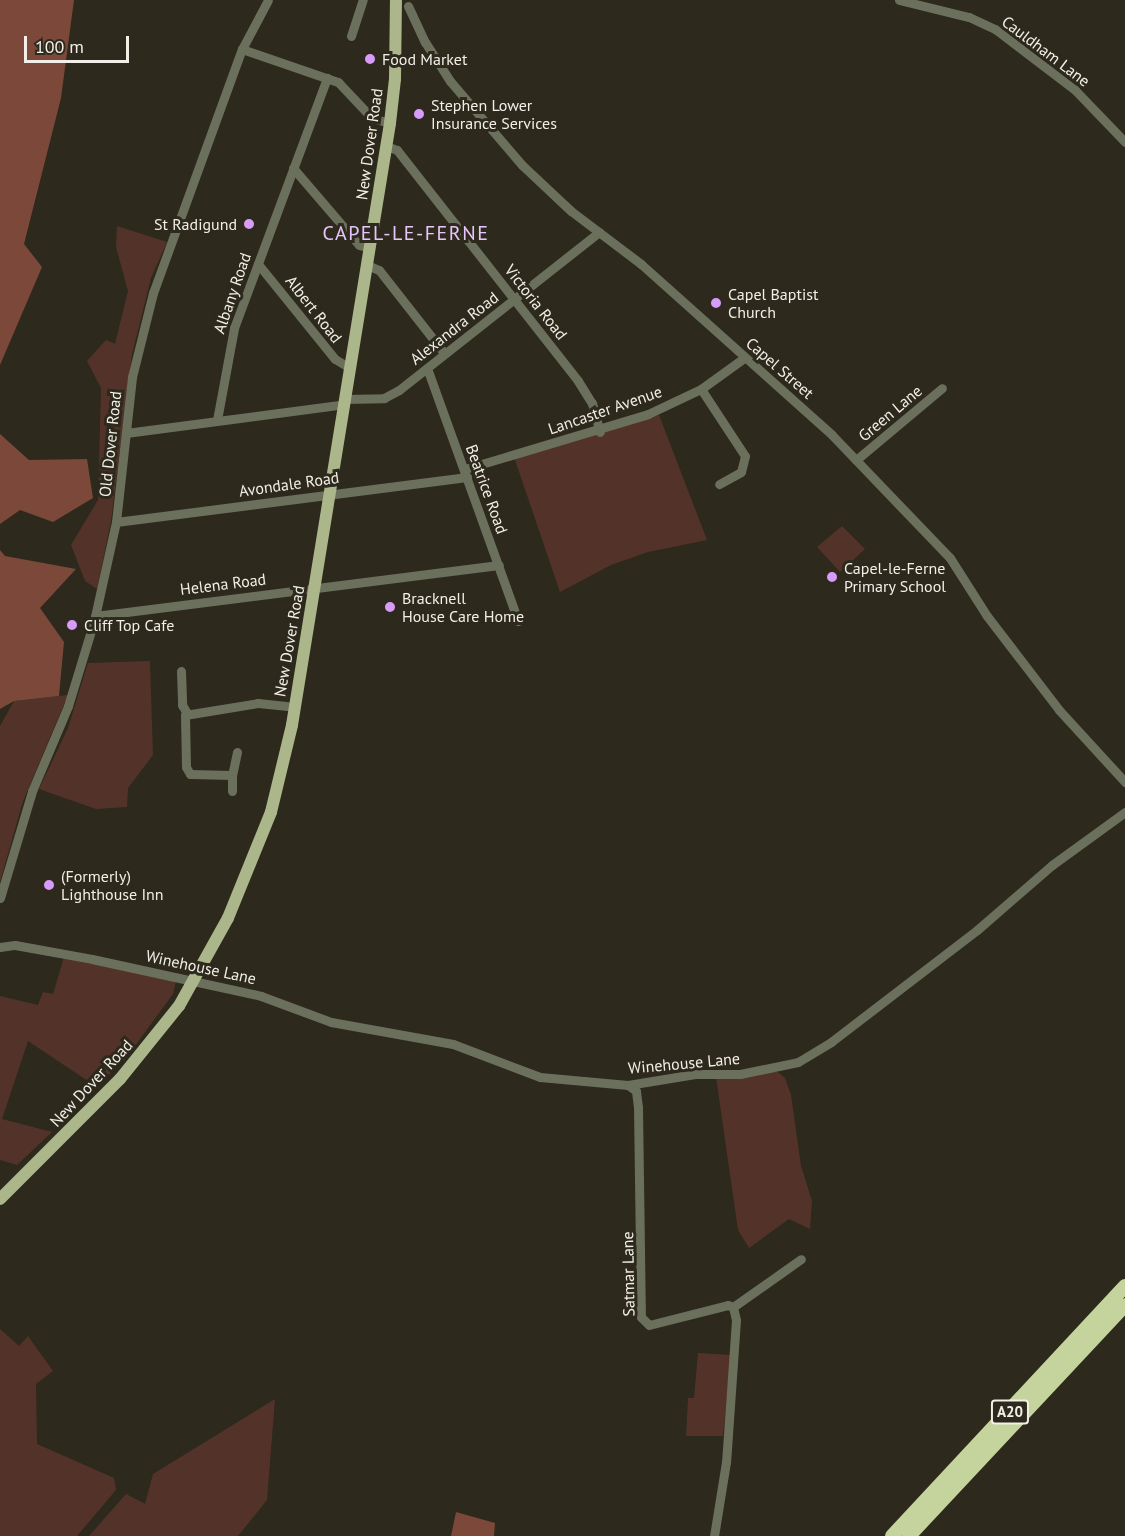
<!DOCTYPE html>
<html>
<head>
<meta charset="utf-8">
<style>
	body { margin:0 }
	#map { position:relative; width:1125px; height:1536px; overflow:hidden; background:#2d291c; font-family:"PT Sans",sans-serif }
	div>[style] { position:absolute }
	.green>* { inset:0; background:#533329 }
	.forest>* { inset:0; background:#7c483a }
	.minor>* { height:9px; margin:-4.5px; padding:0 4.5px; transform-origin:4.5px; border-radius:4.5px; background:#6a705b }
	.major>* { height:12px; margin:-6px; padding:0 6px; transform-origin:6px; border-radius:6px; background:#abb78a }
	.highway>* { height:14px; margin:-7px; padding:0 7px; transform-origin:7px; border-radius:7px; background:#c5d49d }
	.dots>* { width:16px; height:16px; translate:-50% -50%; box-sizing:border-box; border:3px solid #2d291c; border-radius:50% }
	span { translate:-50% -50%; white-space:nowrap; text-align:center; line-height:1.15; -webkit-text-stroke:6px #2d291c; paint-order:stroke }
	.shield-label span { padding:2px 4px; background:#2d291c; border:2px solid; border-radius:4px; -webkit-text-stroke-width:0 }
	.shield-label { font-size:15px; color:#f1efe7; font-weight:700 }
	.street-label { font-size:16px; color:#f1efe7 }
	.poi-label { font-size:16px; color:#f1efe7 }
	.left { translate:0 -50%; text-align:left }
	.right { translate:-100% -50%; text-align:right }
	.quarter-label { font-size:20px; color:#e6c5fa; letter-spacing:1.5px }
	.scale { position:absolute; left:24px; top:36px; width:105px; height:27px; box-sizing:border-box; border:3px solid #f1efe7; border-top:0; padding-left:8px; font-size:18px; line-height:21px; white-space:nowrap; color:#f1efe7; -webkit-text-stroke:4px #2d291c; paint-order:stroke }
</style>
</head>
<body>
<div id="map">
	<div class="green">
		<div style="clip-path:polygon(117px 226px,167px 242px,151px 278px,132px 354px,111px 521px,97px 589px,85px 581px,71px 545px,98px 500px,101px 388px,87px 361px,106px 340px,115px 344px,128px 291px,116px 247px)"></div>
		<div style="clip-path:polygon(659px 415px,707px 540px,648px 552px,611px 565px,560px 592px,514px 457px)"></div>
		<div style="clip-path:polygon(842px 526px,865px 549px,840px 572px,817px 547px)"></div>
		<div style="clip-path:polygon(150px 661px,153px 755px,128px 788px,127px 807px,96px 809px,39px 789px,68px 728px,88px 663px)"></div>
		<div style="clip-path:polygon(68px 695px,23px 801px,0 882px,0 726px,14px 701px)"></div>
		<div style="clip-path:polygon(64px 957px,176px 981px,173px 994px,126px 1058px,97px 1087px,28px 1041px,2px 1119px,52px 1132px,17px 1165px,0 1160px,0 996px,38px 1005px,43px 992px,53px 994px)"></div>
		<div style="clip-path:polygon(774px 1069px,785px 1078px,791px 1095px,801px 1166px,812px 1201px,810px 1229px,789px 1219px,749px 1248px,738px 1230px,716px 1077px,733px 1079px)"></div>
		<div style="clip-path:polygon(0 1329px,19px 1346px,28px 1336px,53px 1371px,36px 1384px,37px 1444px,114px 1478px,116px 1490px,77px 1536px,0 1536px)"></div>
		<div style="clip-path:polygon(698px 1353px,731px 1355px,723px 1436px,686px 1436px,688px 1398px,694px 1398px)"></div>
		<div style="clip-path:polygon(275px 1399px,267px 1500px,238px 1536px,89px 1536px,126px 1494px,171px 1517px,145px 1504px,153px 1474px)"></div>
	</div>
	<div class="forest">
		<div style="clip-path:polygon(0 0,74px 0,61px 98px,24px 244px,42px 267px,0 365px)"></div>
		<div style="clip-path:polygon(0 434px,29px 460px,87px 459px,93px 498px,53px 522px,20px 510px,0 524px)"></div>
		<div style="clip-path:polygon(0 550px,5px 556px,76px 569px,40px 608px,64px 642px,59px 696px,14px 701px,0 709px)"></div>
		<div style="clip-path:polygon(456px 1512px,495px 1523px,494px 1536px,451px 1536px)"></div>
	</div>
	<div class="minor">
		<div style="left:899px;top:0;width:72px;rotate:13.7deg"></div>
		<div style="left:969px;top:17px;width:29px;rotate:25deg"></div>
		<div style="left:995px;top:29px;width:101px;rotate:37.3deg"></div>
		<div style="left:1075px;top:90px;width:72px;rotate:46.1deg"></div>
		<div style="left:408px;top:6px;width:40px;rotate:65deg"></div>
		<div style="left:425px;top:42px;width:46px;rotate:57.3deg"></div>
		<div style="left:450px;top:81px;width:111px;rotate:49.4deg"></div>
		<div style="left:522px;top:165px;width:67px;rotate:43.2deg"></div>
		<div style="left:571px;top:211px;width:88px;rotate:37.1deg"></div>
		<div style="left:641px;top:264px;width:256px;rotate:41.8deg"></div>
		<div style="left:832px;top:435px;width:170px;rotate:46.2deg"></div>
		<div style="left:950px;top:558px;width:69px;rotate:57.5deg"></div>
		<div style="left:987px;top:616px;width:118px;rotate:52.5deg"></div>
		<div style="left:1059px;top:710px;width:98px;rotate:47.5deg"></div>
		<div style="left:351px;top:36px;width:38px;rotate:-72deg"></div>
		<div style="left:242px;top:49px;width:102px;rotate:19deg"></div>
		<div style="left:338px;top:82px;width:50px;rotate:46.6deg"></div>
		<div style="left:372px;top:118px;width:19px;rotate:16deg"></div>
		<div style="left:386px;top:146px;width:12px;rotate:20deg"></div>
		<div style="left:397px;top:150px;width:293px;rotate:51.9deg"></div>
		<div style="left:578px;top:381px;width:26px;rotate:58deg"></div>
		<div style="left:592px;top:403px;width:30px;rotate:75deg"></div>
		<div style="left:293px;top:168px;width:101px;rotate:49.4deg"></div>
		<div style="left:359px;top:245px;width:11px;rotate:15deg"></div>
		<div style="left:258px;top:264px;width:122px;rotate:51deg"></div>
		<div style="left:335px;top:359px;width:17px;rotate:31deg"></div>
		<div style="left:367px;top:265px;width:13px;rotate:23deg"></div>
		<div style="left:379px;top:270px;width:105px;rotate:51.9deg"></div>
		<div style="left:427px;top:368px;width:269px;rotate:70.2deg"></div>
		<div style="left:701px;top:389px;width:80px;rotate:56.7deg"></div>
		<div style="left:745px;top:456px;width:16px;rotate:104deg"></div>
		<div style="left:741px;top:472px;width:25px;rotate:151deg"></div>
		<div style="left:345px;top:399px;width:39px;rotate:-1deg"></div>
		<div style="left:384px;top:398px;width:17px;rotate:-28deg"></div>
		<div style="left:399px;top:390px;width:255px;rotate:-38.3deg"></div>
		<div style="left:217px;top:420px;width:94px;rotate:-79.5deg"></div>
		<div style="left:234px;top:328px;width:267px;rotate:-69.6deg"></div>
		<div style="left:126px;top:433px;width:221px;rotate:-7.5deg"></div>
		<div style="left:856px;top:460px;width:112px;rotate:-39.9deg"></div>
		<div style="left:465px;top:469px;width:191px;rotate:-16.7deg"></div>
		<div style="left:648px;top:414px;width:59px;rotate:-25.3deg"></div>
		<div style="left:701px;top:389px;width:53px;rotate:-35.8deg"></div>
		<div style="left:116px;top:522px;width:354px;rotate:-7.3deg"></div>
		<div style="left:95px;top:616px;width:407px;rotate:-7.2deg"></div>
		<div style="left:181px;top:671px;width:34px;rotate:88deg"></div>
		<div style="left:182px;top:705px;width:9px;rotate:58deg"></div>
		<div style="left:237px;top:752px;width:24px;rotate:102deg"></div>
		<div style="left:232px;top:775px;width:42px;rotate:-178.6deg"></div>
		<div style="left:190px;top:774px;width:8px;rotate:-120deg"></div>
		<div style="left:186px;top:767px;width:52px;rotate:-91.1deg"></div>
		<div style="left:185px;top:715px;width:74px;rotate:-9.3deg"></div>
		<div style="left:258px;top:703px;width:37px;rotate:6deg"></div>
		<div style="left:232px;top:775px;width:16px;rotate:90deg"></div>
		<div style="left:0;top:898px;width:112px;rotate:-73.3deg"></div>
		<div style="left:32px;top:791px;width:92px;rotate:-67deg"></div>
		<div style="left:68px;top:706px;width:89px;rotate:-73deg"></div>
		<div style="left:94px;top:621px;width:101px;rotate:-77.5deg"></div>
		<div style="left:116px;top:522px;width:146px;rotate:-83.7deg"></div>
		<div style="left:132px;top:377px;width:87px;rotate:-76deg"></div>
		<div style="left:153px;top:293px;width:260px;rotate:-70deg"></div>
		<div style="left:242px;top:49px;width:55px;rotate:-62deg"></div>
		<div style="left:0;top:947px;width:15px;rotate:-8deg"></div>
		<div style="left:15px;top:945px;width:78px;rotate:10.3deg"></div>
		<div style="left:92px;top:959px;width:173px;rotate:12.3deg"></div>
		<div style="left:261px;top:996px;width:75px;rotate:20.4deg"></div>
		<div style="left:331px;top:1022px;width:124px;rotate:10.2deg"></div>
		<div style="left:453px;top:1044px;width:93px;rotate:20.8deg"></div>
		<div style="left:540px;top:1077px;width:88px;rotate:5.2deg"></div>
		<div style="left:628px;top:1085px;width:68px;rotate:-9.3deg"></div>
		<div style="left:695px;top:1074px;width:45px"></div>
		<div style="left:740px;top:1074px;width:59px;rotate:-11.7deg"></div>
		<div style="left:798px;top:1062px;width:39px;rotate:-31deg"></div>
		<div style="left:831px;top:1042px;width:184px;rotate:-37.5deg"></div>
		<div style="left:977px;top:930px;width:99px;rotate:-40.9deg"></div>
		<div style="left:1052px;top:865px;width:90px;rotate:-36deg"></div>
		<div style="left:628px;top:1085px;width:10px;rotate:37deg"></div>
		<div style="left:636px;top:1091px;width:16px;rotate:83deg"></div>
		<div style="left:638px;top:1107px;width:210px;rotate:89.2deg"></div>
		<div style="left:641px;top:1317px;width:11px;rotate:45deg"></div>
		<div style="left:649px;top:1325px;width:81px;rotate:-14.2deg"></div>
		<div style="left:728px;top:1305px;width:5px;rotate:22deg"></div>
		<div style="left:733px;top:1307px;width:13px;rotate:77deg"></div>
		<div style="left:736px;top:1320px;width:142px;rotate:94deg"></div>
		<div style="left:726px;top:1462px;width:75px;rotate:99.2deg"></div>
		<div style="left:733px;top:1307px;width:83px;rotate:-35.2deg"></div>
	</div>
	<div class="major">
		<div style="left:0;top:1199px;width:170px;rotate:-45deg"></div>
		<div style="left:120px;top:1079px;width:94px;rotate:-51.1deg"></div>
		<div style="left:179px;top:1006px;width:101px;rotate:-60.9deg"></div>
		<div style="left:228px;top:918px;width:114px;rotate:-67.9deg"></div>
		<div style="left:271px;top:812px;width:89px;rotate:-76.4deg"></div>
		<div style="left:292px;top:725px;width:610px;rotate:-80.75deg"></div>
		<div style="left:390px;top:123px;width:44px;rotate:-83.5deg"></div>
		<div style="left:395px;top:79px;width:79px;rotate:-89.3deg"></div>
	</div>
	<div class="highway">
		<div style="left:892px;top:1536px;width:342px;rotate:-47deg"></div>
		<div style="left:909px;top:1536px;width:316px;rotate:-46.9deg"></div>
	</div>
	<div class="dots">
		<div style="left:370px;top:59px;background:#d79bf9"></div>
		<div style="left:419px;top:114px;background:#d79bf9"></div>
		<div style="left:249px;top:224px;background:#d79bf9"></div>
		<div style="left:716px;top:303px;background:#d79bf9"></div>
		<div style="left:832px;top:577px;background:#d79bf9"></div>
		<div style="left:390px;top:607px;background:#d79bf9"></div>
		<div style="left:72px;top:625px;background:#d79bf9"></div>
		<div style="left:49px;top:885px;background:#d79bf9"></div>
	</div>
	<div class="shield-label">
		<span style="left:1010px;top:1412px">A20</span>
	</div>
	<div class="street-label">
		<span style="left:1046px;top:51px;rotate:37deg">Cauldham Lane</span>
		<span style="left:369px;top:144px;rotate:-82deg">New Dover Road</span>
		<span style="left:232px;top:293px;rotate:-71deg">Albany Road</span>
		<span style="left:536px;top:302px;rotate:52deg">Victoria Road</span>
		<span style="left:314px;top:309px;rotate:52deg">Albert Road</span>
		<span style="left:454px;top:328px;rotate:-38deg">Alexandra Road</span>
		<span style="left:780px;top:368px;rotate:41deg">Capel Street</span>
		<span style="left:605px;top:410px;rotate:-19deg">Lancaster Avenue</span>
		<span style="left:890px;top:413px;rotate:-40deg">Green Lane</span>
		<span style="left:110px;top:444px;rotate:-84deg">Old Dover Road</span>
		<span style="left:289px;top:484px;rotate:-8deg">Avondale Road</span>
		<span style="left:487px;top:489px;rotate:70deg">Beatrice Road</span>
		<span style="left:223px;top:584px;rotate:-7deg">Helena Road</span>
		<span style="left:289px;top:641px;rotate:-80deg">New Dover Road</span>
		<span style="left:201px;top:967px;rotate:12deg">Winehouse Lane</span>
		<span style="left:684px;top:1063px;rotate:-5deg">Winehouse Lane</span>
		<span style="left:91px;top:1083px;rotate:-47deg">New Dover Road</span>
		<span style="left:628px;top:1274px;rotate:-91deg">Satmar Lane</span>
	</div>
	<div class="poi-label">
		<span class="left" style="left:382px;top:59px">Food Market</span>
		<span class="left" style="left:431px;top:114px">Stephen Lower<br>Insurance Services</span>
		<span class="right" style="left:237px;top:224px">St Radigund</span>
		<span class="left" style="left:728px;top:303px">Capel Baptist<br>Church</span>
		<span class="left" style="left:844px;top:577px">Capel-le-Ferne<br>Primary School</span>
		<span class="left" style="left:402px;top:607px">Bracknell<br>House Care Home</span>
		<span class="left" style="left:84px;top:625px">Cliff Top Cafe</span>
		<span class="left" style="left:61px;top:885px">(Formerly)<br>Lighthouse Inn</span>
	</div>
	<div class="quarter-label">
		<span style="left:406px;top:233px">CAPEL-LE-FERNE</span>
	</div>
	<div class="scale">100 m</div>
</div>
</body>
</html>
